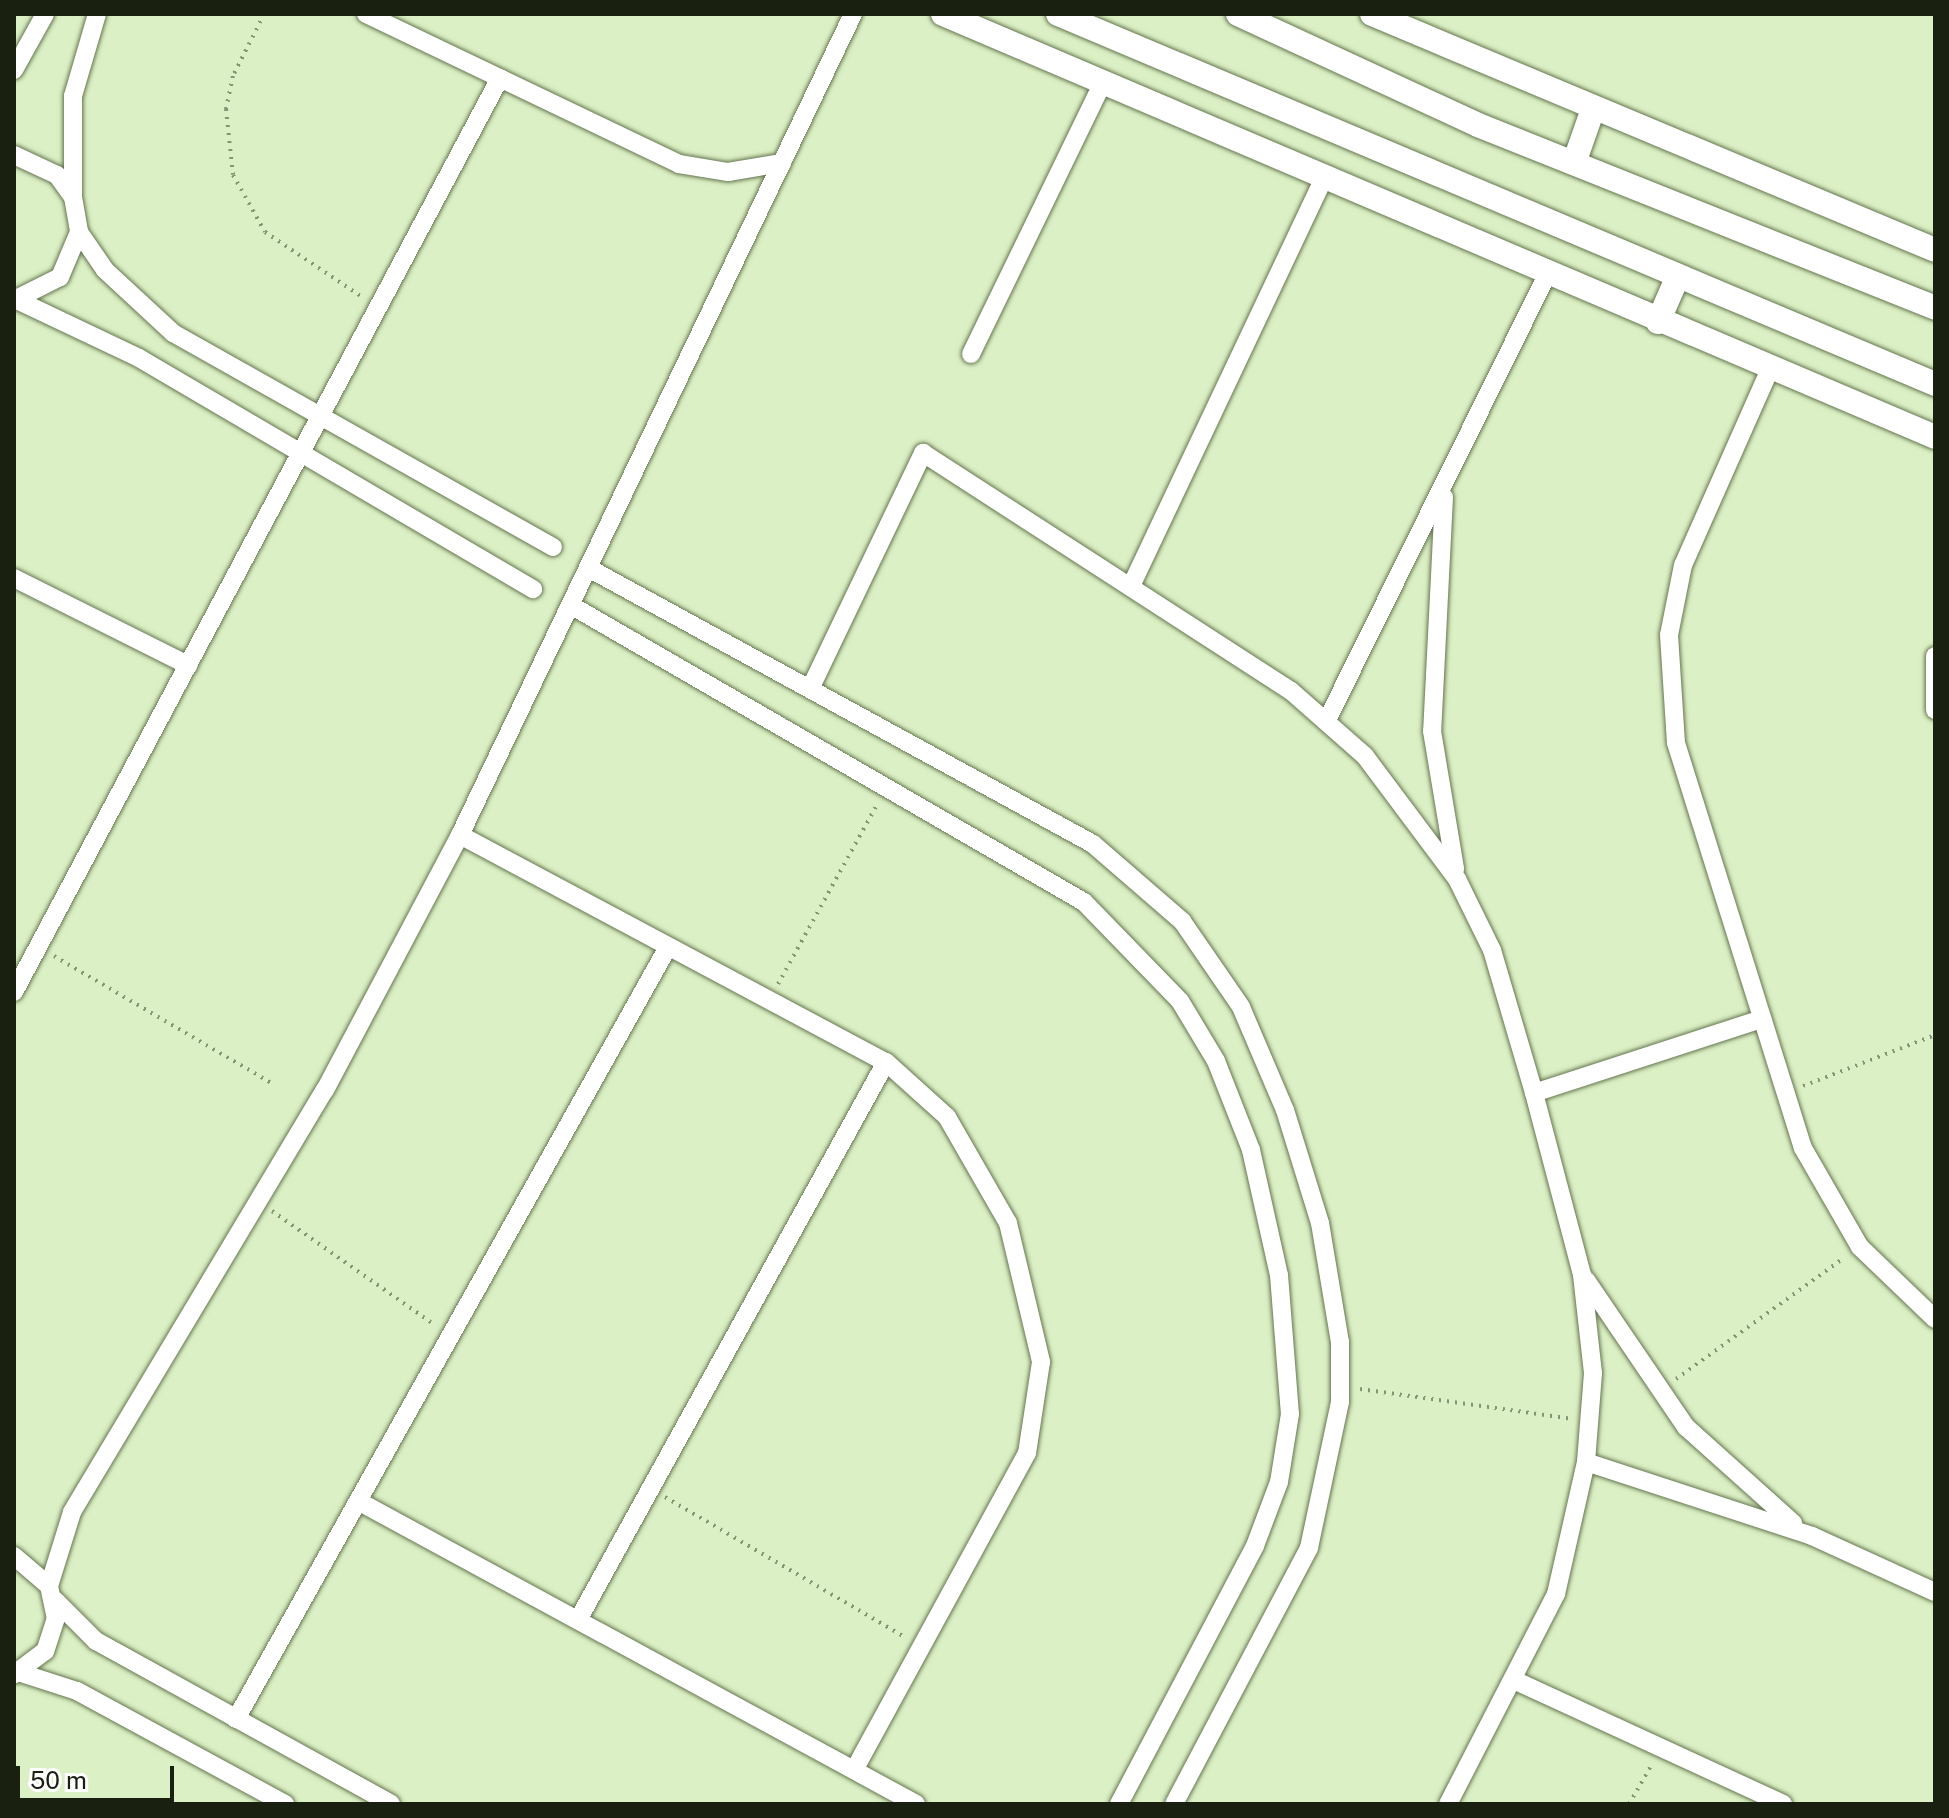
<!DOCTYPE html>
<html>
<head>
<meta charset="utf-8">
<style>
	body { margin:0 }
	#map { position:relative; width:1949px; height:1818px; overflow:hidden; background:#dcf0c5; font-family:"Public Sans",sans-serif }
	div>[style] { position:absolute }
	.path>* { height:4px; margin-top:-2px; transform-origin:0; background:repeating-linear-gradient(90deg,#869475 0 2px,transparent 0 8px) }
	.roads { filter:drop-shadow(0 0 2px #64764f) drop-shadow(0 0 2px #64764f) }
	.street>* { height:18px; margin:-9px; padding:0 9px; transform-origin:9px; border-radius:9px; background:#fff }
	.secondary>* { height:24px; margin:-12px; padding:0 12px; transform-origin:12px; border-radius:12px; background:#fff }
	span { translate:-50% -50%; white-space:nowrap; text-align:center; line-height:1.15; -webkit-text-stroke:6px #fff; paint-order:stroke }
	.frame { position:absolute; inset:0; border:16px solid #192010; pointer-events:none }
	.scale { position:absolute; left:16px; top:1766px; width:158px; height:36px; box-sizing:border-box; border:4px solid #192010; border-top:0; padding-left:10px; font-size:24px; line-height:28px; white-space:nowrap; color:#192010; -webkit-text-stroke:6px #fff; paint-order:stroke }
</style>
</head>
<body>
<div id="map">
	<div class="path">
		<div style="left:264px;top:14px;width:69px;rotate:116.6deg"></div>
		<div style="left:233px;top:76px;width:34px;rotate:102deg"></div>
		<div style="left:226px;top:109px;width:66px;rotate:83.9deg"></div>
		<div style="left:233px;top:175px;width:65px;rotate:60.7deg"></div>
		<div style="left:265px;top:232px;width:117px;rotate:33.8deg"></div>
		<div style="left:54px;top:956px;width:254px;rotate:30.3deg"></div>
		<div style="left:778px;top:984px;width:207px;rotate:-61.1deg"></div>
		<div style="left:1803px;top:1086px;width:142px;rotate:-21.1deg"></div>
		<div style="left:272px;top:1211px;width:199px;rotate:35deg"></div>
		<div style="left:1676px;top:1379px;width:207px;rotate:-35.8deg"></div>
		<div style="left:1360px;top:1389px;width:215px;rotate:8deg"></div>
		<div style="left:665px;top:1497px;width:279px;rotate:30.3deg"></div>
		<div style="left:1629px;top:1804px;width:46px;rotate:-60.1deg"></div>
	</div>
	<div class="roads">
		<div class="street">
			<div style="left:366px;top:14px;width:347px;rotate:25.6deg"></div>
			<div style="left:679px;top:164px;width:50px;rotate:9.3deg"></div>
			<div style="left:728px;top:172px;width:55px;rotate:-9.5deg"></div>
			<div style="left:14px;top:70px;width:64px;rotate:-61deg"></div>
			<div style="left:14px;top:155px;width:47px;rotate:24.9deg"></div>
			<div style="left:57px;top:175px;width:27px;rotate:54deg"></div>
			<div style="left:73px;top:197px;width:36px;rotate:80deg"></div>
			<div style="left:79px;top:232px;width:49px;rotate:112.9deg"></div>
			<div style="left:60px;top:277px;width:51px;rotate:153.4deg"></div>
			<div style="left:73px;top:194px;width:98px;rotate:-90deg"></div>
			<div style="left:73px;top:96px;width:85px;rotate:-73.7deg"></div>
			<div style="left:79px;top:232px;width:46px;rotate:55.6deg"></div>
			<div style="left:105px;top:270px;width:93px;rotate:42.8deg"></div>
			<div style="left:173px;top:333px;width:436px;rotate:29.4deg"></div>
			<div style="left:17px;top:300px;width:135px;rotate:25.4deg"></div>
			<div style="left:139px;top:358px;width:457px;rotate:30.4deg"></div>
			<div style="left:971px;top:354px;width:298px;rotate:-64.1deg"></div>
			<div style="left:1770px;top:369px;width:214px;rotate:113.9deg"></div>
			<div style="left:1683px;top:565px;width:71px;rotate:101.3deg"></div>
			<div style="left:1669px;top:635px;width:108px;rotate:86.3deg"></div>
			<div style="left:1676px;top:743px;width:424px;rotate:72.6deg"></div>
			<div style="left:1803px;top:1148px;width:114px;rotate:60.1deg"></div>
			<div style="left:1860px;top:1247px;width:104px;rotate:43.8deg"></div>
			<div style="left:1444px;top:497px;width:234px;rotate:92.9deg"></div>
			<div style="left:1432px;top:731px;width:140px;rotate:80.5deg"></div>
			<div style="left:592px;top:570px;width:571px;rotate:28.67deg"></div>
			<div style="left:1093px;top:844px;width:118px;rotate:40.9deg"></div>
			<div style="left:1182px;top:921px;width:104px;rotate:55.5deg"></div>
			<div style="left:1241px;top:1007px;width:112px;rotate:66.9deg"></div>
			<div style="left:1285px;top:1110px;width:118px;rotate:72.8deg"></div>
			<div style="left:1320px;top:1223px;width:121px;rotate:80.5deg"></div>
			<div style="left:1340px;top:1342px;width:60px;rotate:90deg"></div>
			<div style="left:1340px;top:1402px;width:149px;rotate:102deg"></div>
			<div style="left:1309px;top:1548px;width:289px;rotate:117.8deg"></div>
			<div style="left:14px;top:578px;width:195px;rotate:26.6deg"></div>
			<div style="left:1132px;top:584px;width:445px;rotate:-64.7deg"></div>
			<div style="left:574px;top:607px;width:589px;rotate:30.05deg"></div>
			<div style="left:1084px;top:902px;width:138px;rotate:45.9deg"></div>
			<div style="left:1180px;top:1001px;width:70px;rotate:59deg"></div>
			<div style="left:1216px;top:1061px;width:96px;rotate:68.5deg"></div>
			<div style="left:1251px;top:1150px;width:128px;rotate:77.4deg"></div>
			<div style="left:1279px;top:1275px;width:139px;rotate:85.5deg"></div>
			<div style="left:1290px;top:1414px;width:69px;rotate:99.2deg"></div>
			<div style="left:1279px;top:1482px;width:68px;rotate:110.6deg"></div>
			<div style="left:1255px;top:1546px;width:292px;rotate:117.8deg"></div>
			<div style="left:1935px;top:656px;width:54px;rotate:90deg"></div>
			<div style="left:810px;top:689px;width:262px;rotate:-64.4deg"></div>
			<div style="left:923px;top:453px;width:438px;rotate:32.9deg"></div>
			<div style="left:1291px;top:691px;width:98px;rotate:41.3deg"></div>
			<div style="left:1365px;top:756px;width:154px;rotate:53.2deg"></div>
			<div style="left:1457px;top:879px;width:79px;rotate:63.8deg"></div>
			<div style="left:1492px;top:950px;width:149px;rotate:73.6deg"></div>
			<div style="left:1534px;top:1093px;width:188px;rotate:75.2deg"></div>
			<div style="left:1582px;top:1275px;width:99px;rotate:83.6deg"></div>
			<div style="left:1593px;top:1373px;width:89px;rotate:94.5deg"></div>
			<div style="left:1586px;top:1462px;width:135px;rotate:102.8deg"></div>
			<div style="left:1556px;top:1594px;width:236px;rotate:117.2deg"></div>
			<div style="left:1327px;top:720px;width:496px;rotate:-63.7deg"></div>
			<div style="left:460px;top:835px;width:483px;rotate:28.1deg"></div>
			<div style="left:886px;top:1062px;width:82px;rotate:42deg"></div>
			<div style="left:947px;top:1117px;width:122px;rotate:60.1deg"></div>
			<div style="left:1008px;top:1223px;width:143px;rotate:76.6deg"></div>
			<div style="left:1041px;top:1362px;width:92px;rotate:98.7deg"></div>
			<div style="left:1027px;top:1453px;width:361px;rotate:118.6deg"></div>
			<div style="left:14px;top:992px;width:1035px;rotate:-62deg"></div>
			<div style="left:1534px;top:1093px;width:240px;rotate:-18deg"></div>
			<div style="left:1586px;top:1280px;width:178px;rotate:55.8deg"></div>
			<div style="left:1686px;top:1427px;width:144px;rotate:41.9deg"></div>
			<div style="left:1586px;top:1462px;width:238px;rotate:18.1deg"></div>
			<div style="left:1812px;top:1536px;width:135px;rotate:24.5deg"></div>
			<div style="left:358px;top:1501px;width:635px;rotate:28.5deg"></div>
			<div style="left:14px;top:1556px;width:46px;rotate:40.6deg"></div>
			<div style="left:49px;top:1586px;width:33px;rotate:78deg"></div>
			<div style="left:56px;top:1618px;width:35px;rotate:108deg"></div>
			<div style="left:45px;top:1651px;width:39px;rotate:143deg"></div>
			<div style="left:49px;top:1586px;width:77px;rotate:-72.7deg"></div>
			<div style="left:72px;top:1512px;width:492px;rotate:-59.1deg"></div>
			<div style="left:325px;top:1090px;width:289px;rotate:-62.1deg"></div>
			<div style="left:460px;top:835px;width:910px;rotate:-64.42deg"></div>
			<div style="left:55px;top:1600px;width:58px;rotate:45deg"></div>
			<div style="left:96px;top:1641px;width:337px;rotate:28.9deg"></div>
			<div style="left:578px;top:1620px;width:637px;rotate:-61.1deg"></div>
			<div style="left:18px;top:1672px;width:62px;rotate:17.9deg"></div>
			<div style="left:77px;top:1691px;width:237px;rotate:28.5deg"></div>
			<div style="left:1516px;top:1681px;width:294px;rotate:24.7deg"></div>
			<div style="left:236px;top:1719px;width:885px;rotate:-60.77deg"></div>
		</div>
		<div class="secondary">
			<div style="left:943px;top:14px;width:1078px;rotate:23.09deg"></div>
			<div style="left:1058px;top:14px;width:952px;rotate:22.87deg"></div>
			<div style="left:1238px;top:14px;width:264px;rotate:24.8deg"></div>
			<div style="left:1478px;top:125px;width:492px;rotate:21.8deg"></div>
			<div style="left:1372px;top:14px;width:610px;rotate:22.74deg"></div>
			<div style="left:1574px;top:163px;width:57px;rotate:-70.6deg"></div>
			<div style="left:1658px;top:322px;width:48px;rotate:-66.6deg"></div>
		</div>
	</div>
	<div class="frame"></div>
	<div class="scale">50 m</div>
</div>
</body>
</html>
